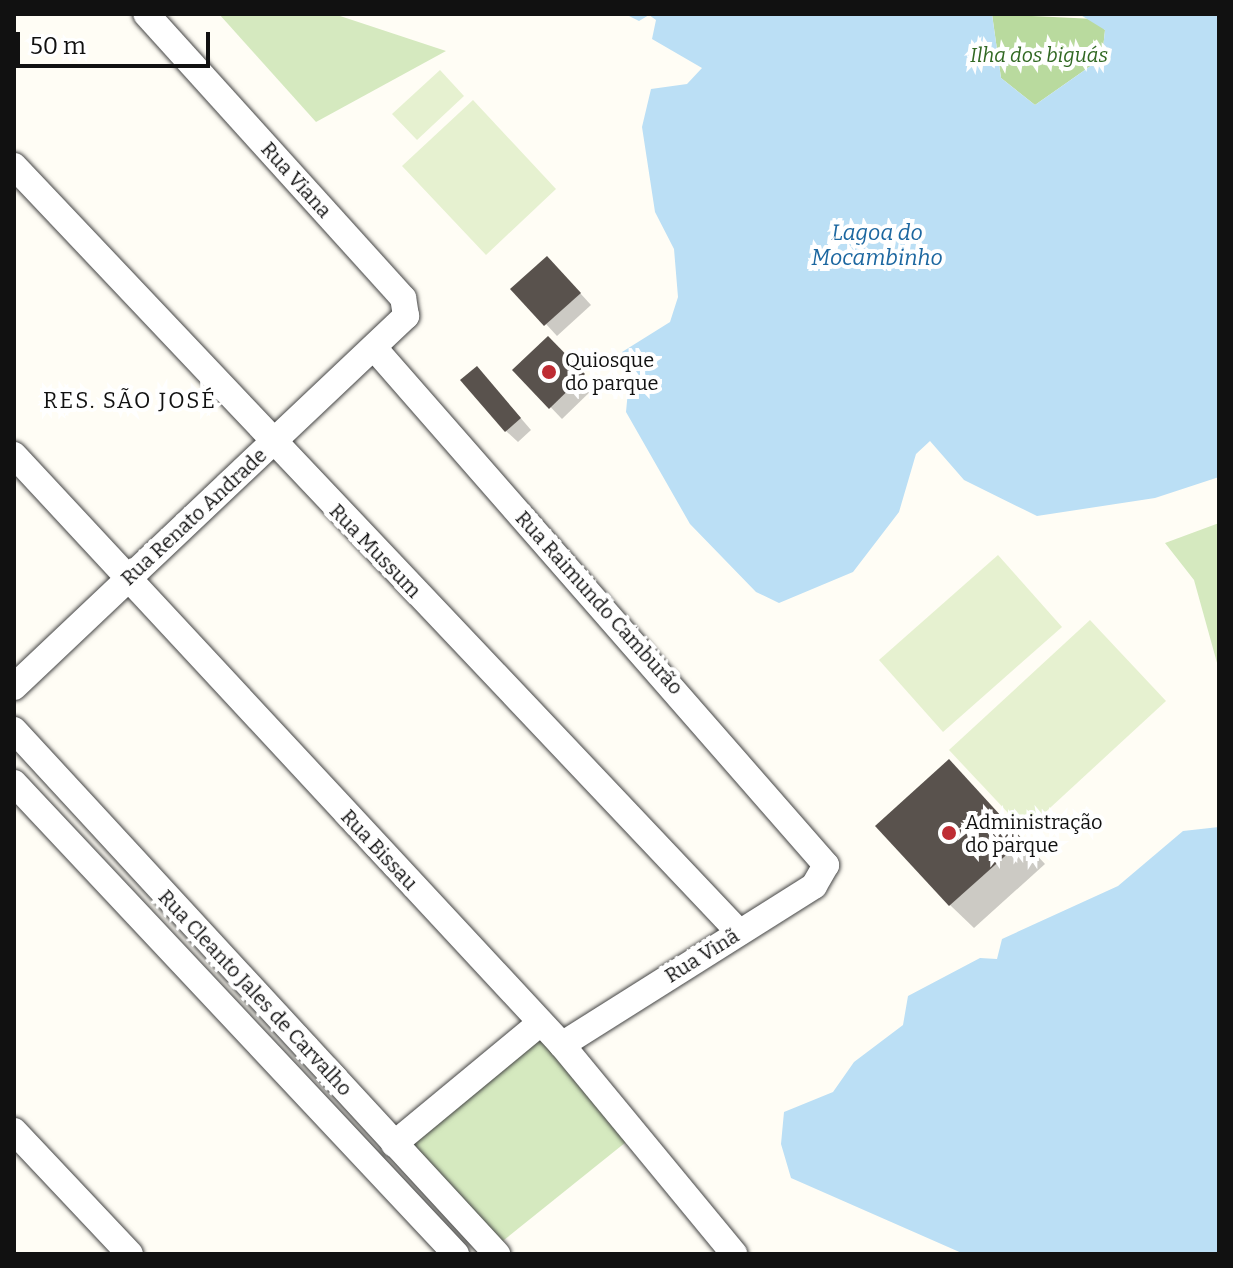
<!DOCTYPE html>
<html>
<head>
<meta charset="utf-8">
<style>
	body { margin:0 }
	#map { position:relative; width:1233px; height:1268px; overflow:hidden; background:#fffdf5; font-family:Bitter,serif }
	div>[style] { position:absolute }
	.green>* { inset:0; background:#d5e9bf }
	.forest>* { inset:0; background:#b9da9e }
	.pitch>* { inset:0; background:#e6f1d0 }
	.water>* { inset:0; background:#bbdff5 }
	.shadow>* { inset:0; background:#0003 }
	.building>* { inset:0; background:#59524d }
	.roads { filter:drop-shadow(0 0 2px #444) drop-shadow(0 0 2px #444) }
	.minor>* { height:26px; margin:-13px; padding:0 13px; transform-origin:13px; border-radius:13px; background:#fff }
	.dots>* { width:22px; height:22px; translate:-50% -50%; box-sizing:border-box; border:4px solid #fff; border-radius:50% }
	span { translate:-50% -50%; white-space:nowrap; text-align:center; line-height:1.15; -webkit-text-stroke:8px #fff; paint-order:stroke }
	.park-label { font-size:20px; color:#316822; font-style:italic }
	.street-label { font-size:20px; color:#111 }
	.poi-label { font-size:20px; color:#111 }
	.left { translate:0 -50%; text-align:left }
	.water-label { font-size:22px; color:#1c67a0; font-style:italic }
	.neighbourhood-label { font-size:22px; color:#111; letter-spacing:2px }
	.frame { position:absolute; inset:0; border:16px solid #111; pointer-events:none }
	.scale { position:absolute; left:16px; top:32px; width:194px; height:36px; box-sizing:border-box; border:4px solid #111; border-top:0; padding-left:10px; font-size:24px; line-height:28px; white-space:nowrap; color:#111; -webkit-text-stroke:6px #fff; paint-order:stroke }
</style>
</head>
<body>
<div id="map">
	<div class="green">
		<div style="clip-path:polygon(219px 14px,334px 14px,446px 51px,316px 122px)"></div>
		<div style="clip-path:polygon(1219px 523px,1219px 670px,1194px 580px,1165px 543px)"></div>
		<div style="clip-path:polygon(539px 1024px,636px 1134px,499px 1244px,394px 1144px)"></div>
	</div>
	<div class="forest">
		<div style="clip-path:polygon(992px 14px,1095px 19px,1105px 30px,1102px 58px,1035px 105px,1001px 78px)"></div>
	</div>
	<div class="pitch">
		<div style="clip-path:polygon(440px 70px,464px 96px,417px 140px,392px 114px)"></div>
		<div style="clip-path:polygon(473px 100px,556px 189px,486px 255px,402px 166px)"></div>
		<div style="clip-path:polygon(998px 555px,1062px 627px,943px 732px,879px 660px)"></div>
		<div style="clip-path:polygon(1090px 620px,1166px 701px,1025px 831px,949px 750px)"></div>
	</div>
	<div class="water">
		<div style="clip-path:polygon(625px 14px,992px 14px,1001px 78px,1035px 105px,1102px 58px,1105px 30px,1079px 14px,1219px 14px,1219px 477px,1155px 498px,1037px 516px,964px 480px,930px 441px,916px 454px,899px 512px,853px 572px,779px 603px,756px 592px,690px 524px,626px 412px,630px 369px,622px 352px,670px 322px,678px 297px,674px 249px,655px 212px,642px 127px,651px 89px,687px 84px,702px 68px,652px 39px,656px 20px,649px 15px,639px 21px)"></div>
		<div style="clip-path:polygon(1219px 827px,1219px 1254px,964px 1254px,791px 1178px,781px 1144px,784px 1112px,833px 1092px,854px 1062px,903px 1025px,908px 996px,980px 958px,997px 959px,1002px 939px,1118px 886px,1183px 831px)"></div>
	</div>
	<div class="shadow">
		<div style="clip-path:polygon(559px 270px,591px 305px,557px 336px,546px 324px)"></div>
		<div style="clip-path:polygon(548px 338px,595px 387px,562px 419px,515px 370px)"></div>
		<div style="clip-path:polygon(488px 380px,531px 430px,518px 442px,506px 431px)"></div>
		<div style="clip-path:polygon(972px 785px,1045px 864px,974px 928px,950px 905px)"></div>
	</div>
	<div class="building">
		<div style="clip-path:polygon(547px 256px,581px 293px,544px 326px,510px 289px)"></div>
		<div style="clip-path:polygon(548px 336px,585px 374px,549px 409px,512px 370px)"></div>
		<div style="clip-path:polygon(477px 366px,521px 418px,505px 432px,460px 380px)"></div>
		<div style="clip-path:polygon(949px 759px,1023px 840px,949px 906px,875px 826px)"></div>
	</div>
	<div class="roads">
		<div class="minor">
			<div style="left:14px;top:166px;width:1055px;rotate:46.58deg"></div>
			<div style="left:376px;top:350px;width:684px;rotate:48.85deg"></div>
			<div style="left:826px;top:865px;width:24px;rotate:120deg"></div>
			<div style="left:814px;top:886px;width:298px;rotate:147.8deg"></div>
			<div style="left:14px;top:455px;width:805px;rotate:47.11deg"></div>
			<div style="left:562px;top:1045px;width:271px;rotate:50.5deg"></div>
			<div style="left:14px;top:687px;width:540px;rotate:-43.42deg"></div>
			<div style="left:406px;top:316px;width:18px;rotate:-99deg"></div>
			<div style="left:403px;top:298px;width:383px;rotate:-132.1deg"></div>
			<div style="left:14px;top:730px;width:713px;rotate:47.33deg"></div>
			<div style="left:14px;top:783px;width:646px;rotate:46.82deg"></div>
			<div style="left:14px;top:1131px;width:169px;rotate:46.7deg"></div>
			<div style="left:394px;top:1144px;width:188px;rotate:-39.6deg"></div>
		</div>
	</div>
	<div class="dots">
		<div style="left:549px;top:372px;background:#be2c33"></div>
		<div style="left:949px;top:833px;background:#be2c33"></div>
	</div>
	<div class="park-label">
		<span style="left:1039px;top:55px">Ilha dos biguás</span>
	</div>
	<div class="street-label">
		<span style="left:296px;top:180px;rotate:48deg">Rua Viana</span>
		<span style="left:194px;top:517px;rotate:-43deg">Rua Renato Andrade</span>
		<span style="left:375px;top:551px;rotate:46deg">Rua Mussum</span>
		<span style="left:599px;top:603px;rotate:48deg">Rua Raimundo Camburão</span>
		<span style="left:379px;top:850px;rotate:47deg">Rua Bissau</span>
		<span style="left:702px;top:956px;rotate:-32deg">Rua Vinã</span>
		<span style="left:255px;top:993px;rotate:47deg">Rua Cleanto Jales de Carvalho</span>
	</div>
	<div class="poi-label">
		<span class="left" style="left:565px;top:372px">Quiosque<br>do parque</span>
		<span class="left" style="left:965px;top:834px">Administração<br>do parque</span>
	</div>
	<div class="water-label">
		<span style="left:877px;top:245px">Lagoa do<br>Mocambinho</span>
	</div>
	<div class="neighbourhood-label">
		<span style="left:130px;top:401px">RES. SÃO JOSÉ</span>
	</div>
	<div class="frame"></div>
	<div class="scale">50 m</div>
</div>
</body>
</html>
